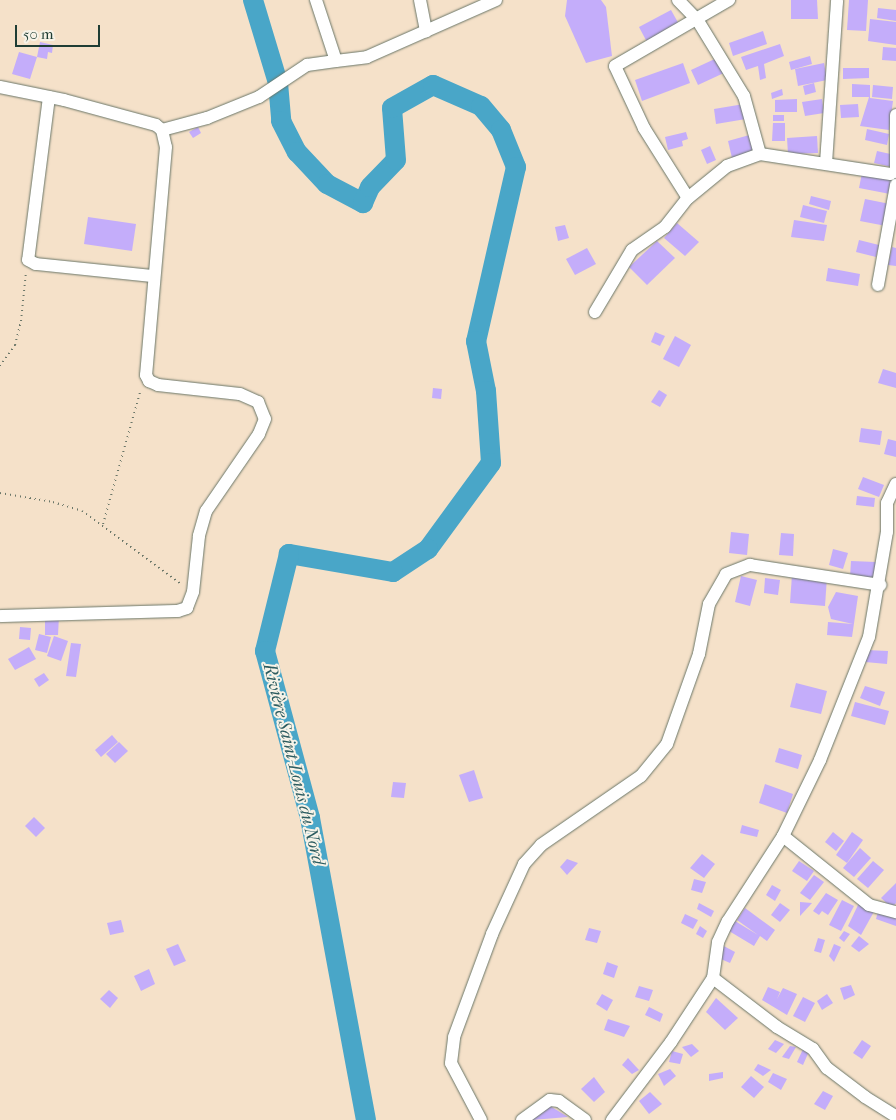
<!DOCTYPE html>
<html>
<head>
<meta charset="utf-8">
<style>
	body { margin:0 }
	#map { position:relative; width:896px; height:1120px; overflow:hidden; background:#f5e1c9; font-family:"IM FELL French Canon",serif }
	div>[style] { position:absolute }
	.river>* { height:20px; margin:-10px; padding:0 10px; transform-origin:10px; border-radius:10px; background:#49a6c8 }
	.building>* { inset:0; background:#c4adfa }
	.path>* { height:2px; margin-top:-1px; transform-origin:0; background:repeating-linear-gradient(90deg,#6a7668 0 1px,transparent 0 5px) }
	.roads { filter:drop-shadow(0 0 1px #6a7668) drop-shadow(0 0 1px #6a7668) }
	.minor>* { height:12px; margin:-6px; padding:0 6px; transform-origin:6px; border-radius:6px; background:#fff }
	span { translate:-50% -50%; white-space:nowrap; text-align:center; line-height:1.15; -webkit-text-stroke:4px #f7f3e8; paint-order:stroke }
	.water-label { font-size:18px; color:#2c5c60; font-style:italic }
	.scale { position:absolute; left:15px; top:25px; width:85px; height:22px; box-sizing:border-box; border:2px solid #1f3d34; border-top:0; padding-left:6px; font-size:15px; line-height:18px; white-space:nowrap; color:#1f3d34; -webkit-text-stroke:4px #f7f3e8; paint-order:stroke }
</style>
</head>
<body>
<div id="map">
	<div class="river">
		<div style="left:253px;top:0;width:87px;rotate:73.2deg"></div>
		<div style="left:278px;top:83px;width:38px;rotate:85deg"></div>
		<div style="left:281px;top:121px;width:35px;rotate:63deg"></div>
		<div style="left:297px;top:152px;width:44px;rotate:46.8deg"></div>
		<div style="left:327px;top:184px;width:41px;rotate:27.8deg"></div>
		<div style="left:363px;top:203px;width:17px;rotate:-66deg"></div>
		<div style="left:370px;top:187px;width:37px;rotate:-46deg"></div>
		<div style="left:396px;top:160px;width:52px;rotate:-94.4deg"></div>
		<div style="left:392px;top:108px;width:47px;rotate:-29.3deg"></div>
		<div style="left:433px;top:85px;width:52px;rotate:23.6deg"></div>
		<div style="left:481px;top:106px;width:31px;rotate:50deg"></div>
		<div style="left:501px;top:130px;width:40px;rotate:68deg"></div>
		<div style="left:516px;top:167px;width:179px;rotate:102.9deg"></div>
		<div style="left:476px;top:341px;width:51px;rotate:78.7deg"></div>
		<div style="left:486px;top:391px;width:72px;rotate:86deg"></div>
		<div style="left:491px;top:463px;width:107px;rotate:126.2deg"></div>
		<div style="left:428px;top:549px;width:42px;rotate:146.7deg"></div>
		<div style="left:393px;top:572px;width:106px;rotate:-170.2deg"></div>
		<div style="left:289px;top:554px;width:100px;rotate:103.9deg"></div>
		<div style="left:265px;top:651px;width:173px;rotate:74.9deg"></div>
		<div style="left:310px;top:818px;width:307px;rotate:79.5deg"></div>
	</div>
	<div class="building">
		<div style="clip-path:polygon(567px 0,601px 0,606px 7px,612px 56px,586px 63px,565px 16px)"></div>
		<div style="clip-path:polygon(791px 0,817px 0,818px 19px,791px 19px)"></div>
		<div style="clip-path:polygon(849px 0,868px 0,866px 31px,847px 30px)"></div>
		<div style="clip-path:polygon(878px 8px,896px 10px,896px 21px,877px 18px)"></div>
		<div style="clip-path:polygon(671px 10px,680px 26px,648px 44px,639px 27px)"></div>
		<div style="clip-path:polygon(870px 19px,896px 22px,896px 45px,868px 41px)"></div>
		<div style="clip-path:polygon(763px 31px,767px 44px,733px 56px,729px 43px)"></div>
		<div style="clip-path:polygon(40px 42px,53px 45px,52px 53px,48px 52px,47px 59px,37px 57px,30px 79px,12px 74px,19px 52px,37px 57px)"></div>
		<div style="clip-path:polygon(780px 44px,784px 56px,764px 64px,766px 78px,760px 80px,758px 66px,746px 70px,741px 57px)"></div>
		<div style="clip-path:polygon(883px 47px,896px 48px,896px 61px,882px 60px)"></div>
		<div style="clip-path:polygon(810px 56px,812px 64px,791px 70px,789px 62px)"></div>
		<div style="clip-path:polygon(719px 57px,726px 72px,698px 85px,691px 70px)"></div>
		<div style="clip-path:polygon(683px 63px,690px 83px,642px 101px,635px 80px)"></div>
		<div style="clip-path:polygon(824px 63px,827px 80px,798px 86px,795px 69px)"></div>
		<div style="clip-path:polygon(843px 68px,869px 68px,869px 78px,843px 79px)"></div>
		<div style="clip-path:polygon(814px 83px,816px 92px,805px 95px,803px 86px)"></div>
		<div style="clip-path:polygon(852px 84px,870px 85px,870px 98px,893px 101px,889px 130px,860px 126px,869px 97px,852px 97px)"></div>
		<div style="clip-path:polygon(873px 85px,893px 87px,892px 99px,872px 97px)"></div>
		<div style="clip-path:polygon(782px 89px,783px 95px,772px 99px,771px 93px)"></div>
		<div style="clip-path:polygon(797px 99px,797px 112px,775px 112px,775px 100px)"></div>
		<div style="clip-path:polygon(822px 99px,824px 113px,805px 116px,802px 102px)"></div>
		<div style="clip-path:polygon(744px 104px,746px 119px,716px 124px,714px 109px)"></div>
		<div style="clip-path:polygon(858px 104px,859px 117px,841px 118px,840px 105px)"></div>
		<div style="clip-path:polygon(773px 115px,784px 115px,784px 121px,773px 121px)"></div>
		<div style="clip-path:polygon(773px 123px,785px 123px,785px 141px,772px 141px)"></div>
		<div style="clip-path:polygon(198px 127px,201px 133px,193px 138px,189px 132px)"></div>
		<div style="clip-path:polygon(867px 129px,889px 134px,887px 145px,865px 140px)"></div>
		<div style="clip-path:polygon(686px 132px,688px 139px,682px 141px,683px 146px,668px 150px,665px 137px)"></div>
		<div style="clip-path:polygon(753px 134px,757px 152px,732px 158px,728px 141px)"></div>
		<div style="clip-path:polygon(817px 136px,818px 153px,788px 154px,787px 138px)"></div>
		<div style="clip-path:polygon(710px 146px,716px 160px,707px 164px,701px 150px)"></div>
		<div style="clip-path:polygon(877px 151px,895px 155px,892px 167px,874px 163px)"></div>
		<div style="clip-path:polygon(862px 173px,893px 179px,890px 194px,859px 188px)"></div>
		<div style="clip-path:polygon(811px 196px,831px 201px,829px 210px,809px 204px)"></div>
		<div style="clip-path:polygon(865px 199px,890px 204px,886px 226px,860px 221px)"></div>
		<div style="clip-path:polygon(803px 205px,827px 211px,824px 223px,800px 217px)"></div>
		<div style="clip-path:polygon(88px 217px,136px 224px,132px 251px,84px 244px)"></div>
		<div style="clip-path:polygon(794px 220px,827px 225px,824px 241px,791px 237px)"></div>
		<div style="clip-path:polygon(677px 223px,699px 242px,685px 256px,664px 238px)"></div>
		<div style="clip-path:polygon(565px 225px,569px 238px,558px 241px,555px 227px)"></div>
		<div style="clip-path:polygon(859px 240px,879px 245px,876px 257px,856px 252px)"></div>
		<div style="clip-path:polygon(657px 241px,675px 258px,647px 285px,629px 267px)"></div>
		<div style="clip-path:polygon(892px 247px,896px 248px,896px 266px,888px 265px)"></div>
		<div style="clip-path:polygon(587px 248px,596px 264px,575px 275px,566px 259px)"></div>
		<div style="clip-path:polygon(828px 268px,860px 274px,858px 286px,826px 281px)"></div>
		<div style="clip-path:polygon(655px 332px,665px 336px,660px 346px,651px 342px)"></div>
		<div style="clip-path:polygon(675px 336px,691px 345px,679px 367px,663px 359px)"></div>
		<div style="clip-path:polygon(883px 369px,896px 373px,896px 388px,878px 383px)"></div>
		<div style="clip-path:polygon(433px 388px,442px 389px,441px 399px,432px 398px)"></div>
		<div style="clip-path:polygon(659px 390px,667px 395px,660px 407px,651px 402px)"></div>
		<div style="clip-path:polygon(861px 428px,882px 431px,880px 445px,859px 442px)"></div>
		<div style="clip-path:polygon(888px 439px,896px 441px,896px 457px,884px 454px)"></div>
		<div style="clip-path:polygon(863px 477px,884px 485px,879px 497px,858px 489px)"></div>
		<div style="clip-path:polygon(857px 496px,875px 498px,874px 507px,856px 505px)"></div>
		<div style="clip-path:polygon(731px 532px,749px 534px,747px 555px,729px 553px)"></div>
		<div style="clip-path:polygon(781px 533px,794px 534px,793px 556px,779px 555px)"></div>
		<div style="clip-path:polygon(833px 549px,848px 553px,843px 569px,829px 565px)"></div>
		<div style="clip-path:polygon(851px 561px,876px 562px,876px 578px,850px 577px)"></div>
		<div style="clip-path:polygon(792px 575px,827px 577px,825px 606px,790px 603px)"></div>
		<div style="clip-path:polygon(741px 576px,757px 580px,750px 606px,735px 602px)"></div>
		<div style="clip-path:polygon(765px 578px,780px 580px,778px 595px,764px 593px)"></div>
		<div style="clip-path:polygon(836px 592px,858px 596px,852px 637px,827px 635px,828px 622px,853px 624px,831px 619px,828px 607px)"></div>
		<div style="clip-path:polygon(45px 616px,59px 616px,58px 635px,45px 635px)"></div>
		<div style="clip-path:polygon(20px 627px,31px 628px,30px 640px,19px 639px)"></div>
		<div style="clip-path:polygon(39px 634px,51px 637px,47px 653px,35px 650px)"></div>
		<div style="clip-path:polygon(54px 636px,68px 641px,61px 661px,47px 656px)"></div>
		<div style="clip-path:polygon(71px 643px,81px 644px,76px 677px,66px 676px)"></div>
		<div style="clip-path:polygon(29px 647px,36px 659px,15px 670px,8px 659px)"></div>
		<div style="clip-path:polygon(866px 650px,888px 651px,887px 664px,865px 662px)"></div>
		<div style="clip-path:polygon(44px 673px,49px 680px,39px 687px,34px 679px)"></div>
		<div style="clip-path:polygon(796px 683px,827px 691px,821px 714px,790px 707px)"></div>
		<div style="clip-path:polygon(865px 686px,885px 692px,880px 706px,860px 698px)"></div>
		<div style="clip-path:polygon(855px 702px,889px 711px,885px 725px,851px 716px)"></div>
		<div style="clip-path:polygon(112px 735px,118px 742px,101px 757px,95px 750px)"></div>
		<div style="clip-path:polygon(119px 742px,128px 751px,115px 763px,106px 754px)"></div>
		<div style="clip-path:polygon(779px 748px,802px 755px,798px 769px,775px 762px)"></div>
		<div style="clip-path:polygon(474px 770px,483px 798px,469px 802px,459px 775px)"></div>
		<div style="clip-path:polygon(393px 782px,406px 783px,404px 798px,391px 797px)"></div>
		<div style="clip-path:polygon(765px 784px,793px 794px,787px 813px,759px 803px)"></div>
		<div style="clip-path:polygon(34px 817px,45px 828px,36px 837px,25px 826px)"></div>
		<div style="clip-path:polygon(742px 825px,759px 830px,757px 837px,740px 833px)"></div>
		<div style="clip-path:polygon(833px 832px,844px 841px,836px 851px,825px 842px)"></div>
		<div style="clip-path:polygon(852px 832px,863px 840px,847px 863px,836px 855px)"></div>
		<div style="clip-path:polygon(860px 848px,871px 858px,854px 877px,843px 868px)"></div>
		<div style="clip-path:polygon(702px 854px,715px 864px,704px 878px,690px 868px)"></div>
		<div style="clip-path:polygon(567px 859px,578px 863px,567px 875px,560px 867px)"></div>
		<div style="clip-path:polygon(799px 861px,814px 871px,807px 881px,792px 871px)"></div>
		<div style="clip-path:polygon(873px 861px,884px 870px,868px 888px,857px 879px)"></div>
		<div style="clip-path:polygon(814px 875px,824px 882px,810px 900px,800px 893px)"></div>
		<div style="clip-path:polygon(694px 879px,706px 882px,702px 893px,691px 890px)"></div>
		<div style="clip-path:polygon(896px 883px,896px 903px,892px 908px,881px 898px)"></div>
		<div style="clip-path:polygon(772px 885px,781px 890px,775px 901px,766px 895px)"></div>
		<div style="clip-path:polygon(826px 893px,838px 900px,828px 915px,822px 911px,819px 915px,813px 911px)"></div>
		<div style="clip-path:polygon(842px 900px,854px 906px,841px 931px,829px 925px)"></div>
		<div style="clip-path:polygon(800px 902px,812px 903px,800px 916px)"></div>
		<div style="clip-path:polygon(699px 903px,714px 911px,711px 917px,697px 909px)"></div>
		<div style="clip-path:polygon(780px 903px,790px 910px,780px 922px,771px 915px)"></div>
		<div style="clip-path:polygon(859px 903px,876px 908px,861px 935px,848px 926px)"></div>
		<div style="clip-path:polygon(745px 908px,775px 930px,767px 941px,760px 936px,754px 946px,729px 931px,735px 921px,758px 935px,737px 920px)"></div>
		<div style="clip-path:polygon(879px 908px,896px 913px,896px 926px,876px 919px)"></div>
		<div style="clip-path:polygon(685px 914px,698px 920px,693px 929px,681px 923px)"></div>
		<div style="clip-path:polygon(121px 920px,124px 932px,110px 935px,107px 923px)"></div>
		<div style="clip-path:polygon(700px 926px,707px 931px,703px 938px,696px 934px)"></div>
		<div style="clip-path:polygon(589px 928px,601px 931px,597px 943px,585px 940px)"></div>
		<div style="clip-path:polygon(844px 931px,850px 934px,844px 942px,839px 938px)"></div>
		<div style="clip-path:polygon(859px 936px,869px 944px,859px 952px,851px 946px)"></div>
		<div style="clip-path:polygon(818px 938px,825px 940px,821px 953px,814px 951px)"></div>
		<div style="clip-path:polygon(178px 944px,186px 961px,174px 966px,166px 949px)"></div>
		<div style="clip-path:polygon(720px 944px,735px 952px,730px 963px,714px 956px)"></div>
		<div style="clip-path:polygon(834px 944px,841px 947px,834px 962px,829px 956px)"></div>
		<div style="clip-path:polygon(607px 962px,618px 966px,614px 978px,603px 974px)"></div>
		<div style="clip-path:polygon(149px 969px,155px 984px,141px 991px,134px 976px)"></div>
		<div style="clip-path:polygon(851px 985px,855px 995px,844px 1000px,840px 988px)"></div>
		<div style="clip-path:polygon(639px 986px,653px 990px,649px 1001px,635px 997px)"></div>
		<div style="clip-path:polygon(768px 987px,780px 992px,777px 999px,783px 988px,797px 994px,787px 1015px,762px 1000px)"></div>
		<div style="clip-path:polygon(109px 990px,118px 998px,110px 1008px,100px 999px)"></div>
		<div style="clip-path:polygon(602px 994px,613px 1000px,607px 1011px,596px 1004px)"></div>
		<div style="clip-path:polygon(827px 994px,833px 1003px,822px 1010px,817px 1001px)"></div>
		<div style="clip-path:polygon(803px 997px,815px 1003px,805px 1022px,793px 1016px)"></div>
		<div style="clip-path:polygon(716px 998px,738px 1018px,725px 1030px,706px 1012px)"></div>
		<div style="clip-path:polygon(649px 1007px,663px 1014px,660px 1022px,645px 1015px)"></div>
		<div style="clip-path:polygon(608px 1019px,630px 1026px,624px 1037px,604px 1030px)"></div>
		<div style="clip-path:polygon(775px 1040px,784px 1044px,776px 1053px,768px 1049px)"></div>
		<div style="clip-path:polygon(862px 1040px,871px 1046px,862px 1059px,853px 1053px)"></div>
		<div style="clip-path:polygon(692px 1044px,699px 1051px,691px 1057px,682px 1047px)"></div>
		<div style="clip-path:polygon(790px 1046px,796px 1047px,789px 1059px,782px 1057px)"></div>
		<div style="clip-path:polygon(804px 1047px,810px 1049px,803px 1065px,797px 1062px)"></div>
		<div style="clip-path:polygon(672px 1051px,683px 1054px,680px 1064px,669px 1062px)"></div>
		<div style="clip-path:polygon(628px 1058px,639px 1070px,632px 1074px,622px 1065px)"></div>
		<div style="clip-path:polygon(758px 1064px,771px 1070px,763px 1076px,754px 1070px)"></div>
		<div style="clip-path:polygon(670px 1069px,676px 1076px,664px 1086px,658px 1074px)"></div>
		<div style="clip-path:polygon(723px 1072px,723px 1078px,709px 1081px,709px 1074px)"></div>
		<div style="clip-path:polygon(773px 1073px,787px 1079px,781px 1090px,768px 1082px)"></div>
		<div style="clip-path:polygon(751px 1076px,764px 1087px,754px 1098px,741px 1087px)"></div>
		<div style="clip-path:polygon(594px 1077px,605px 1092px,594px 1102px,581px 1089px)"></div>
		<div style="clip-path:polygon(823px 1091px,833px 1096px,825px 1110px,814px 1104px)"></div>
		<div style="clip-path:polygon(650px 1092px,662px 1104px,649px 1114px,639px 1101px)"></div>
		<div style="clip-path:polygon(550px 1106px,568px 1117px,532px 1120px)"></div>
	</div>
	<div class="path">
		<div style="left:0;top:366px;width:26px;rotate:-54deg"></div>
		<div style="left:15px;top:345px;width:25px;rotate:-76deg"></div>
		<div style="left:21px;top:321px;width:49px;rotate:-84.2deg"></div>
		<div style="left:0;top:493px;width:54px;rotate:9.6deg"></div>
		<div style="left:53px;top:502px;width:30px;rotate:17deg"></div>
		<div style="left:82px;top:511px;width:123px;rotate:36.4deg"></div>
		<div style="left:103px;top:524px;width:140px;rotate:-74.3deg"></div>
	</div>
	<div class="roads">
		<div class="minor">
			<div style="left:316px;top:0;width:64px;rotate:71.8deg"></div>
			<div style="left:336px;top:61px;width:31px;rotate:-7deg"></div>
			<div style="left:367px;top:57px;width:141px;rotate:-23.8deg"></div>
			<div style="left:420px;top:0;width:32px;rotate:79deg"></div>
			<div style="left:678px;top:0;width:29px;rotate:46deg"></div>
			<div style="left:698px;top:21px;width:88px;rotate:58.5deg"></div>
			<div style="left:744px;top:96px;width:60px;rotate:74.6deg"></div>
			<div style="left:760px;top:154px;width:132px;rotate:8.7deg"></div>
			<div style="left:0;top:87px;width:65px;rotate:11.5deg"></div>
			<div style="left:64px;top:100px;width:95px;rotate:15.2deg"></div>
			<div style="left:156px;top:125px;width:8px;rotate:40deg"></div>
			<div style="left:162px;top:130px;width:17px;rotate:77deg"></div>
			<div style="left:166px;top:147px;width:229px;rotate:95deg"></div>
			<div style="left:146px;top:375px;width:7px;rotate:63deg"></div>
			<div style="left:149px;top:381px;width:10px;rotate:24deg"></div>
			<div style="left:158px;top:385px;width:82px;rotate:6.3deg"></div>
			<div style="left:240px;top:394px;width:20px;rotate:24deg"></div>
			<div style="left:258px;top:402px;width:18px;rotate:68deg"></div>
			<div style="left:265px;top:419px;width:16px;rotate:112deg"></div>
			<div style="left:259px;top:434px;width:93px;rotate:124.5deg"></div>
			<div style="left:206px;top:511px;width:26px;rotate:106deg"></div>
			<div style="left:199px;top:536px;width:56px;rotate:96.1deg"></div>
			<div style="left:193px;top:592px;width:17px;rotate:111deg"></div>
			<div style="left:187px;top:608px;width:9px;rotate:162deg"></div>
			<div style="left:178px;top:611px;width:178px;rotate:178.4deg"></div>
			<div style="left:49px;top:97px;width:164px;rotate:97.3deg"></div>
			<div style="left:28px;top:260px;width:9px;rotate:27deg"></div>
			<div style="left:36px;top:264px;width:118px;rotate:5.9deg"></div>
			<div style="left:896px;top:115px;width:57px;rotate:90deg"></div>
			<div style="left:162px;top:130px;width:47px;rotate:-14.9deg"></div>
			<div style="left:207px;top:118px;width:56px;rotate:-22deg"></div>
			<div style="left:259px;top:97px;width:58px;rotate:-33.7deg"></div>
			<div style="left:307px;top:65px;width:29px;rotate:-8deg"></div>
			<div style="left:826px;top:163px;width:163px;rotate:-86.1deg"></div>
			<div style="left:688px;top:198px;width:83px;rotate:-122.2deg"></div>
			<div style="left:644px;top:128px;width:68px;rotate:-115.1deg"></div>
			<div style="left:615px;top:66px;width:132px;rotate:-30.1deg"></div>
			<div style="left:878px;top:285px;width:102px;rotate:-79.8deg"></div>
			<div style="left:595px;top:312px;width:72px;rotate:-59.2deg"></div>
			<div style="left:632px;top:250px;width:40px;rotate:-34.9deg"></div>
			<div style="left:665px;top:227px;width:37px;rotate:-52deg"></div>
			<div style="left:688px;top:198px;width:50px;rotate:-39.4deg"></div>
			<div style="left:727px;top:166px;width:35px;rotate:-20deg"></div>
			<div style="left:783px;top:836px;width:110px;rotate:38.7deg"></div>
			<div style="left:869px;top:905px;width:28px;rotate:15deg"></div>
			<div style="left:713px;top:978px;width:81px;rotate:37.4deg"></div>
			<div style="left:777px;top:1027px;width:42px;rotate:31.4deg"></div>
			<div style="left:813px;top:1049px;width:24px;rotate:54deg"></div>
			<div style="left:827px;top:1068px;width:48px;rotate:37.3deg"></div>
			<div style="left:865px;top:1097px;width:36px;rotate:32deg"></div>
			<div style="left:481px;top:1120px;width:64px;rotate:-117.8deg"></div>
			<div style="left:451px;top:1063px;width:26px;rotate:-83deg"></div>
			<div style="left:454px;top:1037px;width:110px;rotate:-69.7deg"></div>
			<div style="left:492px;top:934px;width:77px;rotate:-65.4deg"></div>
			<div style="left:524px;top:864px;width:25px;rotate:-48deg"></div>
			<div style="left:541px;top:845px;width:121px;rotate:-34.6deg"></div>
			<div style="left:641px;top:776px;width:41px;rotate:-50.9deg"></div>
			<div style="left:667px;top:744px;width:96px;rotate:-70.4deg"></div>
			<div style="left:699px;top:654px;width:51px;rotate:-78.7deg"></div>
			<div style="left:709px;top:604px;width:34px;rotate:-60deg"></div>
			<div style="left:726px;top:574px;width:26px;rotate:-21deg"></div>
			<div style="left:750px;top:565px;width:132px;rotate:8.7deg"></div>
			<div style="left:522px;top:1120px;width:34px;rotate:-36deg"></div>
			<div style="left:550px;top:1100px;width:9px;rotate:6deg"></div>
			<div style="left:559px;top:1101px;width:32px;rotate:36deg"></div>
			<div style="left:612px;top:1120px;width:98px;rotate:-52.9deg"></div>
			<div style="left:671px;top:1042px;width:77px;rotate:-56.7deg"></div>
			<div style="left:713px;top:978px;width:36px;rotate:-82deg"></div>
			<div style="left:718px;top:942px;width:23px;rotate:-65deg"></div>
			<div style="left:728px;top:921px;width:101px;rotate:-57.1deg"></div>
			<div style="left:783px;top:836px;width:85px;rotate:-64deg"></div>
			<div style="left:820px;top:760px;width:132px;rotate:-68.3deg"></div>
			<div style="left:869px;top:637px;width:107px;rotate:-80.3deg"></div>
			<div style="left:887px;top:532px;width:29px;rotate:-90deg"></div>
			<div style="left:887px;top:503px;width:21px;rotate:-65deg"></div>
		</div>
	</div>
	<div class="water-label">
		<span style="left:293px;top:764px;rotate:76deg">Rivière Saint-Louis du Nord</span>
	</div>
	<div class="scale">50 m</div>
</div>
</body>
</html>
